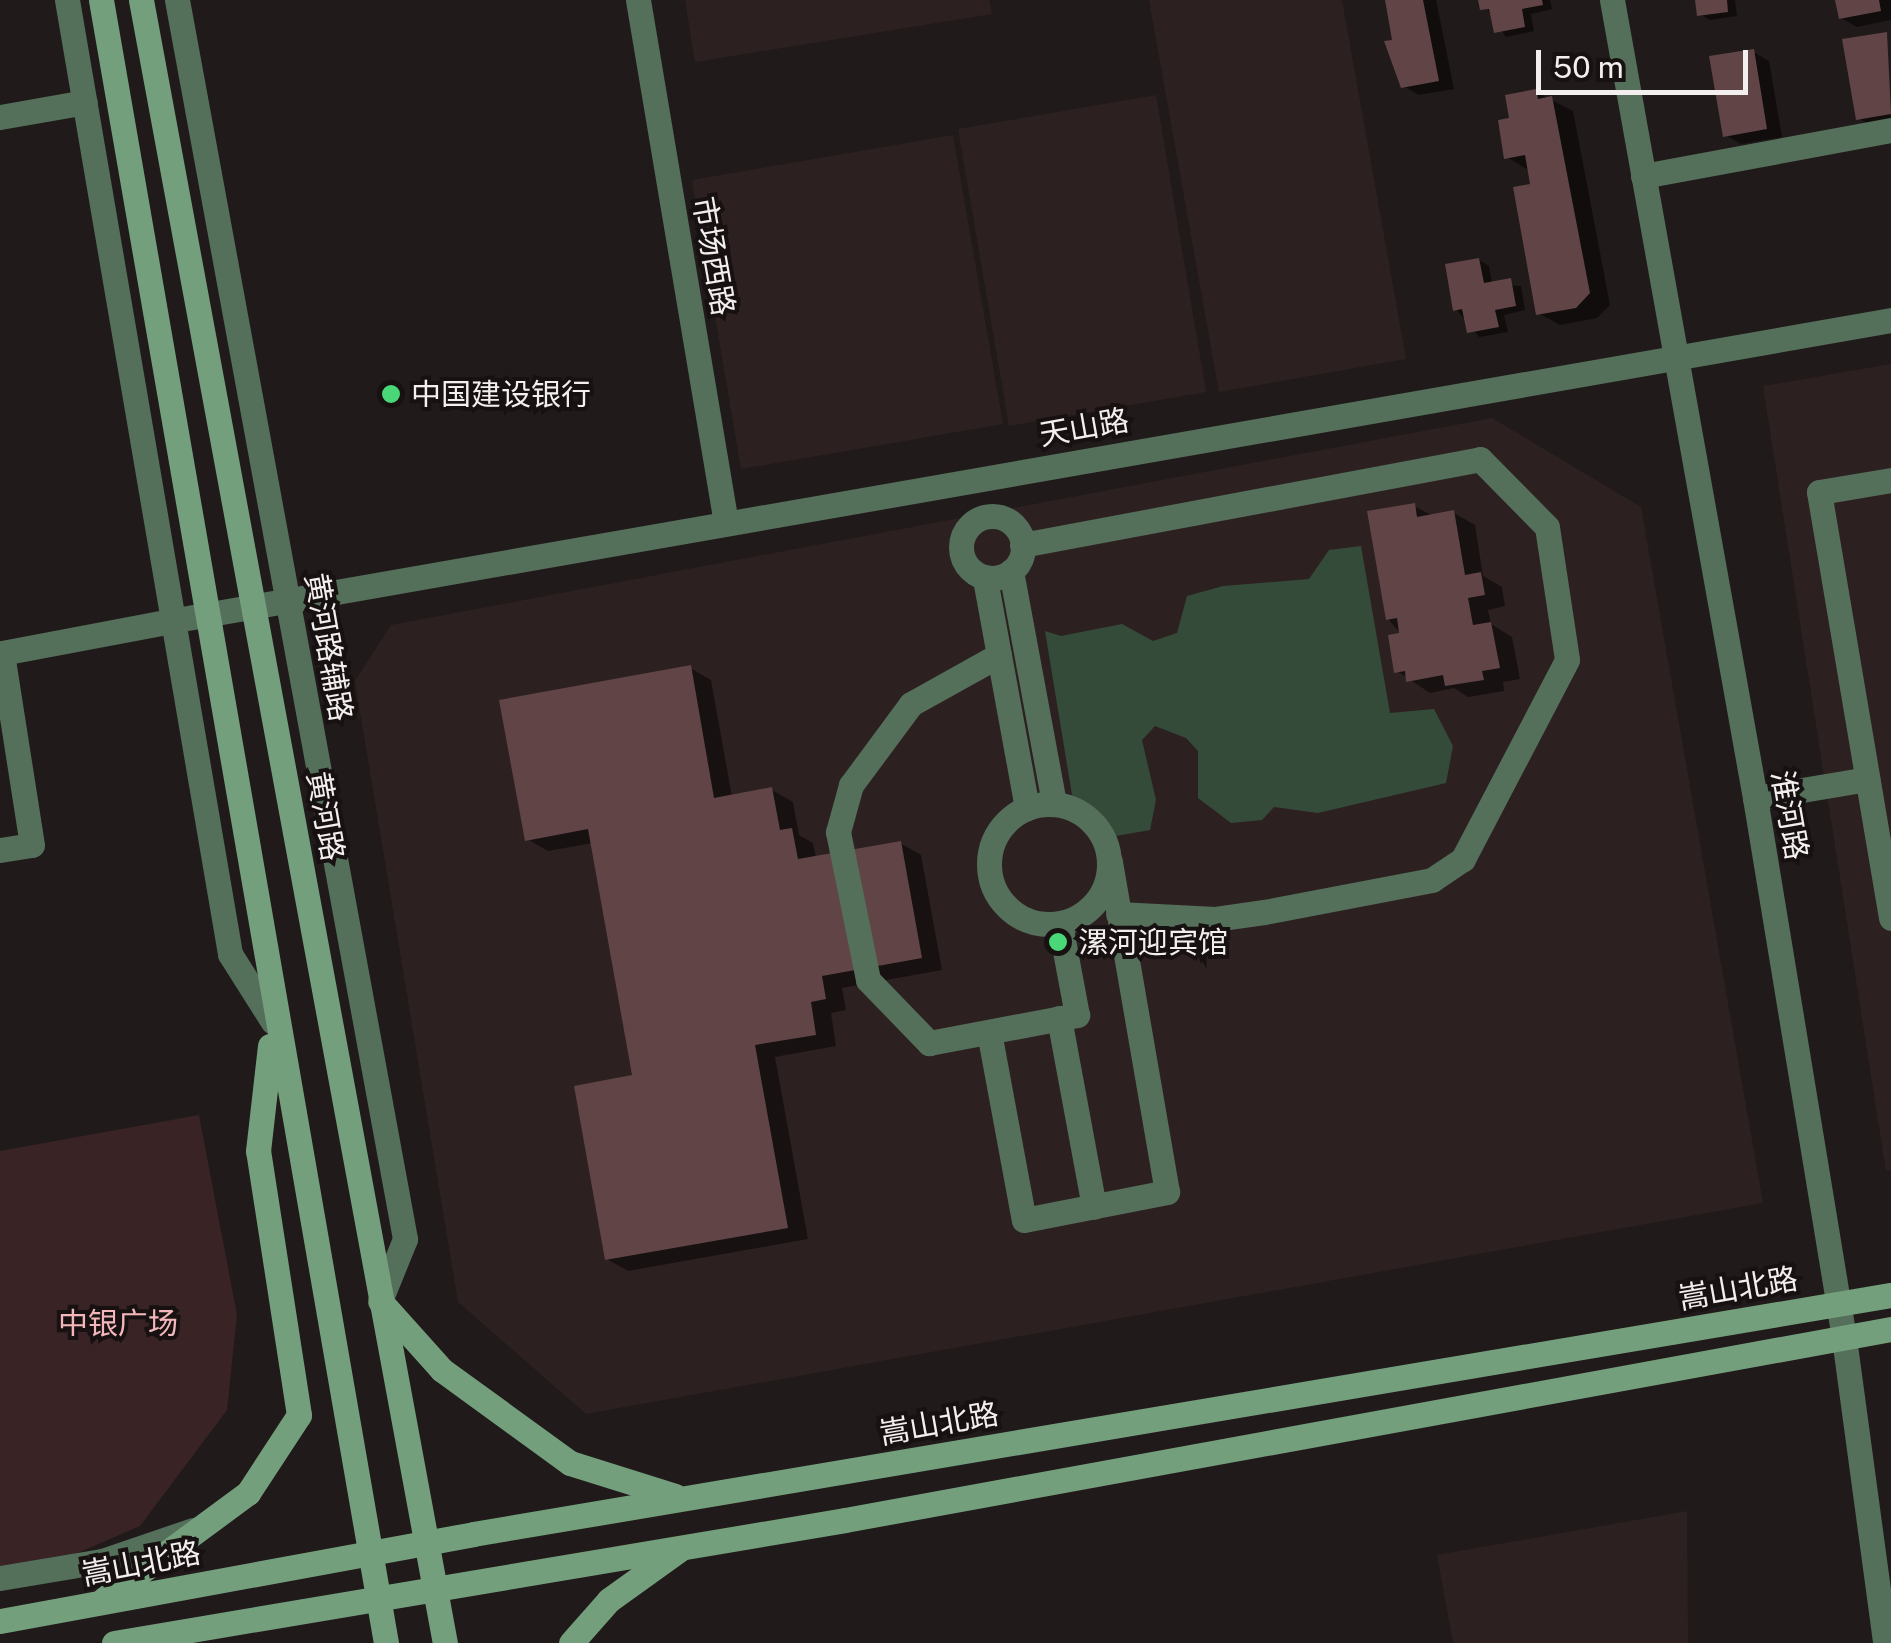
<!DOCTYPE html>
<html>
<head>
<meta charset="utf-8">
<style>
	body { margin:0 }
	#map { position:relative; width:1891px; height:1643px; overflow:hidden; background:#201a1a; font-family:"Public Sans","Noto Sans SC",sans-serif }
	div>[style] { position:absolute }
	.built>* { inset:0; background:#2d2021 }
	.green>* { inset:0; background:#392325 }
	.water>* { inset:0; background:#354b39 }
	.shadow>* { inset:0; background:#0007 }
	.building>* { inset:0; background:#614446 }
	.minor>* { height:25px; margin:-12.5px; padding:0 12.5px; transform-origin:12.5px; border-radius:12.5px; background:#546f5a }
	.minor>.ring { margin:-12.5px; padding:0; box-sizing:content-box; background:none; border:25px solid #546f5a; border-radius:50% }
	.tertiary>* { height:25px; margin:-12.5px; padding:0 12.5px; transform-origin:12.5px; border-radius:12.5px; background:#546f5a }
	.secondary>* { height:25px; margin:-12.5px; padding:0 12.5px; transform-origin:12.5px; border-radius:12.5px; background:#749f7d }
	.dots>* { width:28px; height:28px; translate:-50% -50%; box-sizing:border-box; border:5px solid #171111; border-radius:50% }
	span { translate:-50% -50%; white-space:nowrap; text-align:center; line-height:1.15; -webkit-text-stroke:8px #171111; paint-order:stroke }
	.street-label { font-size:30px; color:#f4efef }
	.poi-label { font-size:30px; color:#f4efef }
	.left { translate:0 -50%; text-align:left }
	.park-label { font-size:30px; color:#f2b6bb }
	.scale { position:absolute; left:1536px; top:50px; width:212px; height:45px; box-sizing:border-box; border:5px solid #f4efef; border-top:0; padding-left:12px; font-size:30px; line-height:35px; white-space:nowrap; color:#f4efef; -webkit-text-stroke:8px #171111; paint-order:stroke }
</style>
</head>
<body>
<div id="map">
	<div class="built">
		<div style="clip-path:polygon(685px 0,989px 0,992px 14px,695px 62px)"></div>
		<div style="clip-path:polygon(1149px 0,1342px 0,1406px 359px,1219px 392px)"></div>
		<div style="clip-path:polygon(1156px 95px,1206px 392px,1009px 426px,958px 129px)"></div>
		<div style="clip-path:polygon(953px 135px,1003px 424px,741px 469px,692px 180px)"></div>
		<div style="clip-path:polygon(1891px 364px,1891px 1170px,1886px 1171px,1763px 386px)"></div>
		<div style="clip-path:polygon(1492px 418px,1641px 507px,1763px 1203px,586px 1414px,458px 1302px,355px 681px,391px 625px)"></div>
		<div style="clip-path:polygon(1687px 1511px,1688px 1643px,1453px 1643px,1437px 1555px)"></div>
	</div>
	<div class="green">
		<div style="clip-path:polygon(199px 1115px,237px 1315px,227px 1410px,140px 1526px,66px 1558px,0 1568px,0 1151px)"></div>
	</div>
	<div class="water">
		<div style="clip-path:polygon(1361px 546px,1390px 713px,1434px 709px,1453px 746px,1446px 783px,1318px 813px,1274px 807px,1262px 820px,1231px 823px,1198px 798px,1198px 751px,1186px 738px,1155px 726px,1142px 740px,1156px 800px,1150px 830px,1110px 837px,1094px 809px,1072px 795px,1045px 631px,1061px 636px,1122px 624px,1153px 641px,1177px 633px,1187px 596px,1223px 586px,1309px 579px,1329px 550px)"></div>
	</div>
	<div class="shadow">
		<div style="clip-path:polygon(1387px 0,1436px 0,1454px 89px,1419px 95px,1403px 86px)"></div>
		<div style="clip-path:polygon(1481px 0,1550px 0,1552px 9px,1531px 14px,1534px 31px,1506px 37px)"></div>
		<div style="clip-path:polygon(1698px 0,1735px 0,1737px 16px,1710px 20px,1700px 14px)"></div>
		<div style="clip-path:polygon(1838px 0,1891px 0,1891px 20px,1857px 27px,1841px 18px)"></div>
		<div style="clip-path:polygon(1886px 35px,1891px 125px,1874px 127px,1858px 118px)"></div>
		<div style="clip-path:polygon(1753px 52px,1769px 61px,1782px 137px,1741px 144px,1725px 135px)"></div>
		<div style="clip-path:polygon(1536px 92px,1573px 111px,1610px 305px,1597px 318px,1560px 325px,1538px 313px,1533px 186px,1528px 170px,1507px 157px,1512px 120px)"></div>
		<div style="clip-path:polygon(1479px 260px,1489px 266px,1492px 284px,1521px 286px,1525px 310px,1504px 315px,1508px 332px,1479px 337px,1456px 309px)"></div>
		<div style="clip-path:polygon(1414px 506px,1433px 516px,1454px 513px,1475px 525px,1483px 576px,1502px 587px,1505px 606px,1488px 610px,1491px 624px,1512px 637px,1520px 679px,1503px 682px,1504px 691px,1468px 697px,1454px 688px,1430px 693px,1397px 671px,1402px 635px,1388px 619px)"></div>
		<div style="clip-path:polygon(690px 668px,711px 680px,732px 797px,772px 790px,793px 802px,799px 835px,813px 843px,816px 858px,900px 843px,921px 855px,942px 970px,842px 988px,846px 1010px,831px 1013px,836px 1046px,775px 1057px,808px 1239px,628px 1271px,607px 1259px,635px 1077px,593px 843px,548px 851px,527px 839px)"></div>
	</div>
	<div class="building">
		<div style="clip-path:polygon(1385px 0,1423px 0,1439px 81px,1401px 88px,1384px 41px,1392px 40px)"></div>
		<div style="clip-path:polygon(1478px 0,1542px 0,1543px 5px,1522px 9px,1525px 27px,1494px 33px,1489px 9px,1480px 10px)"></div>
		<div style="clip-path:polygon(1695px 0,1727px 0,1728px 12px,1697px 16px)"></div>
		<div style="clip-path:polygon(1835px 0,1879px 0,1881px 11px,1839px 19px)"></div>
		<div style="clip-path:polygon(1887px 32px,1891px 114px,1856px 120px,1842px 39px)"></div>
		<div style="clip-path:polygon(1754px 49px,1767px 129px,1723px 137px,1709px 56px)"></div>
		<div style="clip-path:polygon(1536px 89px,1538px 99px,1552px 96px,1590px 293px,1576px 308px,1536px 315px,1513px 187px,1530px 184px,1525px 155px,1504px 159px,1498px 120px,1509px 118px,1505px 95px)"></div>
		<div style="clip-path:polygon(1479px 258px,1484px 283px,1511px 278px,1516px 306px,1495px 310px,1499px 327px,1467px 333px,1462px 309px,1453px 311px,1445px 264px)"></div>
		<div style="clip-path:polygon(1415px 503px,1417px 517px,1454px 510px,1465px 575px,1481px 572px,1485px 595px,1468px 598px,1473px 625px,1491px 622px,1500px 668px,1482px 671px,1484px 680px,1445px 686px,1443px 675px,1406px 682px,1405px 671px,1394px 673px,1388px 635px,1399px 633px,1397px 618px,1386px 620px,1367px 511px)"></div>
		<div style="clip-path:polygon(691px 665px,714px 798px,772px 787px,780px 830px,792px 828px,798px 859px,901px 841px,922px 958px,822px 976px,826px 999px,811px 1002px,816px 1035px,755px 1045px,788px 1228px,605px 1260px,574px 1086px,632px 1075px,588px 829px,525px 841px,499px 700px)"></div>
	</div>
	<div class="minor">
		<div style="left:67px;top:0;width:968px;rotate:80.3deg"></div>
		<div style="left:230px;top:954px;width:80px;rotate:57.7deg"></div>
		<div style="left:177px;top:0;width:1260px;rotate:79.57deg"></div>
		<div style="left:405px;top:1239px;width:67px;rotate:112deg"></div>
		<div style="left:638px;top:0;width:530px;rotate:80.45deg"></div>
		<div style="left:0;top:117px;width:86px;rotate:-10deg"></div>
		<div style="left:1643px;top:176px;width:252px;rotate:-10.5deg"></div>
		<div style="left:1891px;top:480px;width:73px;rotate:170.5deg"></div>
		<div style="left:1819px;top:492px;width:432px;rotate:80.4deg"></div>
		<div class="ring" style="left:961px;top:516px;width:37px;height:37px"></div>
		<div style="left:1022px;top:545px;width:466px;rotate:-10.6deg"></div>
		<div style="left:1480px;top:459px;width:95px;rotate:45.4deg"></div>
		<div style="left:1547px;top:527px;width:134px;rotate:81.4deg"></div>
		<div style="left:1567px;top:660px;width:225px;rotate:117.6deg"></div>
		<div style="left:1463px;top:859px;width:37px;rotate:146deg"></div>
		<div style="left:1432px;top:880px;width:171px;rotate:169.2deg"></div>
		<div style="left:1264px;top:912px;width:49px;rotate:171.9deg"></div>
		<div style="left:1215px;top:919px;width:97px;rotate:-177deg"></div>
		<div style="left:1011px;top:571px;width:237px;rotate:79.5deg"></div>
		<div style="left:985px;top:579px;width:233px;rotate:79.6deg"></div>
		<div style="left:999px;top:655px;width:101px;rotate:150.9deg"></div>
		<div style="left:911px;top:704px;width:101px;rotate:126.5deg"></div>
		<div style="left:851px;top:785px;width:49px;rotate:105.5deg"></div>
		<div style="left:838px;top:832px;width:151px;rotate:78.5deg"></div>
		<div style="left:868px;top:980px;width:88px;rotate:45.9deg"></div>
		<div style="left:929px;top:1043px;width:151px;rotate:-10.7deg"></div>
		<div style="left:1077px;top:1015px;width:93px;rotate:-100.6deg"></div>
		<div style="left:1755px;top:798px;width:114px;rotate:-9.6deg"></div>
		<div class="ring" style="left:989px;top:804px;width:95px;height:95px"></div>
		<div style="left:0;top:850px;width:32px;rotate:-9deg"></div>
		<div style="left:32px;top:845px;width:194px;rotate:-98.9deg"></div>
		<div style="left:2px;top:653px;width:177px;rotate:-10.7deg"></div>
		<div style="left:1059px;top:1018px;width:192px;rotate:79.5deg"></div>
		<div style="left:989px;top:1032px;width:191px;rotate:79.5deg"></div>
		<div style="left:1024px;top:1220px;width:146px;rotate:-11.1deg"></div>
		<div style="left:1167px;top:1192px;width:336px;rotate:-99.8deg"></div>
		<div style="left:0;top:1578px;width:103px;rotate:-9.5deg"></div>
		<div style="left:102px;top:1561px;width:96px;rotate:-18.8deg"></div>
	</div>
	<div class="tertiary">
		<div style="left:1612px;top:0;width:811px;rotate:79.84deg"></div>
		<div style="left:1755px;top:798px;width:547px;rotate:80.64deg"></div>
		<div style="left:1844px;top:1338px;width:308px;rotate:82.3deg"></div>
		<div style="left:176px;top:620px;width:1741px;rotate:-9.92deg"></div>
	</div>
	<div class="secondary">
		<div style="left:101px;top:0;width:1668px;rotate:80.16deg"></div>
		<div style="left:141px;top:0;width:1671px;rotate:79.52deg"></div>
		<div style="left:381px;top:1302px;width:91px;rotate:48.1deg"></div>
		<div style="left:442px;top:1370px;width:158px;rotate:36deg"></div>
		<div style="left:570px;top:1463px;width:110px;rotate:17.4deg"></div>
		<div style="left:104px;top:1599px;width:179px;rotate:-36.4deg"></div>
		<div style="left:248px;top:1493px;width:93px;rotate:-56.8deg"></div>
		<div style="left:299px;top:1415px;width:267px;rotate:-98.8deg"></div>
		<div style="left:258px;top:1151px;width:106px;rotate:-83.5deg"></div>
		<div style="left:0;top:1621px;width:481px;rotate:-10.4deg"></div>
		<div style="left:473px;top:1534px;width:1438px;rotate:-9.57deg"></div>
		<div style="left:114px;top:1643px;width:741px;rotate:-9.55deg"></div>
		<div style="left:845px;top:1520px;width:1063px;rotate:-10.35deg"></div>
		<div style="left:571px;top:1643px;width:57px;rotate:-48.5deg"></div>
		<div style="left:609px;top:1600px;width:87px;rotate:-35.7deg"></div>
	</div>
	<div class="dots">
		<div style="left:391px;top:394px;background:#49d778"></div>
		<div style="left:1058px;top:942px;background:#49d778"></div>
	</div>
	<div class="street-label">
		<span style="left:714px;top:256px;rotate:80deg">市场西路</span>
		<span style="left:1084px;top:427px;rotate:-10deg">天山路</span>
		<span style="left:329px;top:647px;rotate:80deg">黄河路辅路</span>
		<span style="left:1790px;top:815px;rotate:80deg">淮河路</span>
		<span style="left:326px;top:816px;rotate:80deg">黄河路</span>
		<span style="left:1738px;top:1288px;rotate:-10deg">嵩山北路</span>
		<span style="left:939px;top:1423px;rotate:-10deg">嵩山北路</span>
		<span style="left:141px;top:1563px;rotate:-11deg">嵩山北路</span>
	</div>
	<div class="poi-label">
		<span class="left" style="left:411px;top:394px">中国建设银行</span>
		<span class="left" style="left:1078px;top:942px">漯河迎宾馆</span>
	</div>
	<div class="park-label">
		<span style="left:118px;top:1323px">中银广场</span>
	</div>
	<div class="scale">50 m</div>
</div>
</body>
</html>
